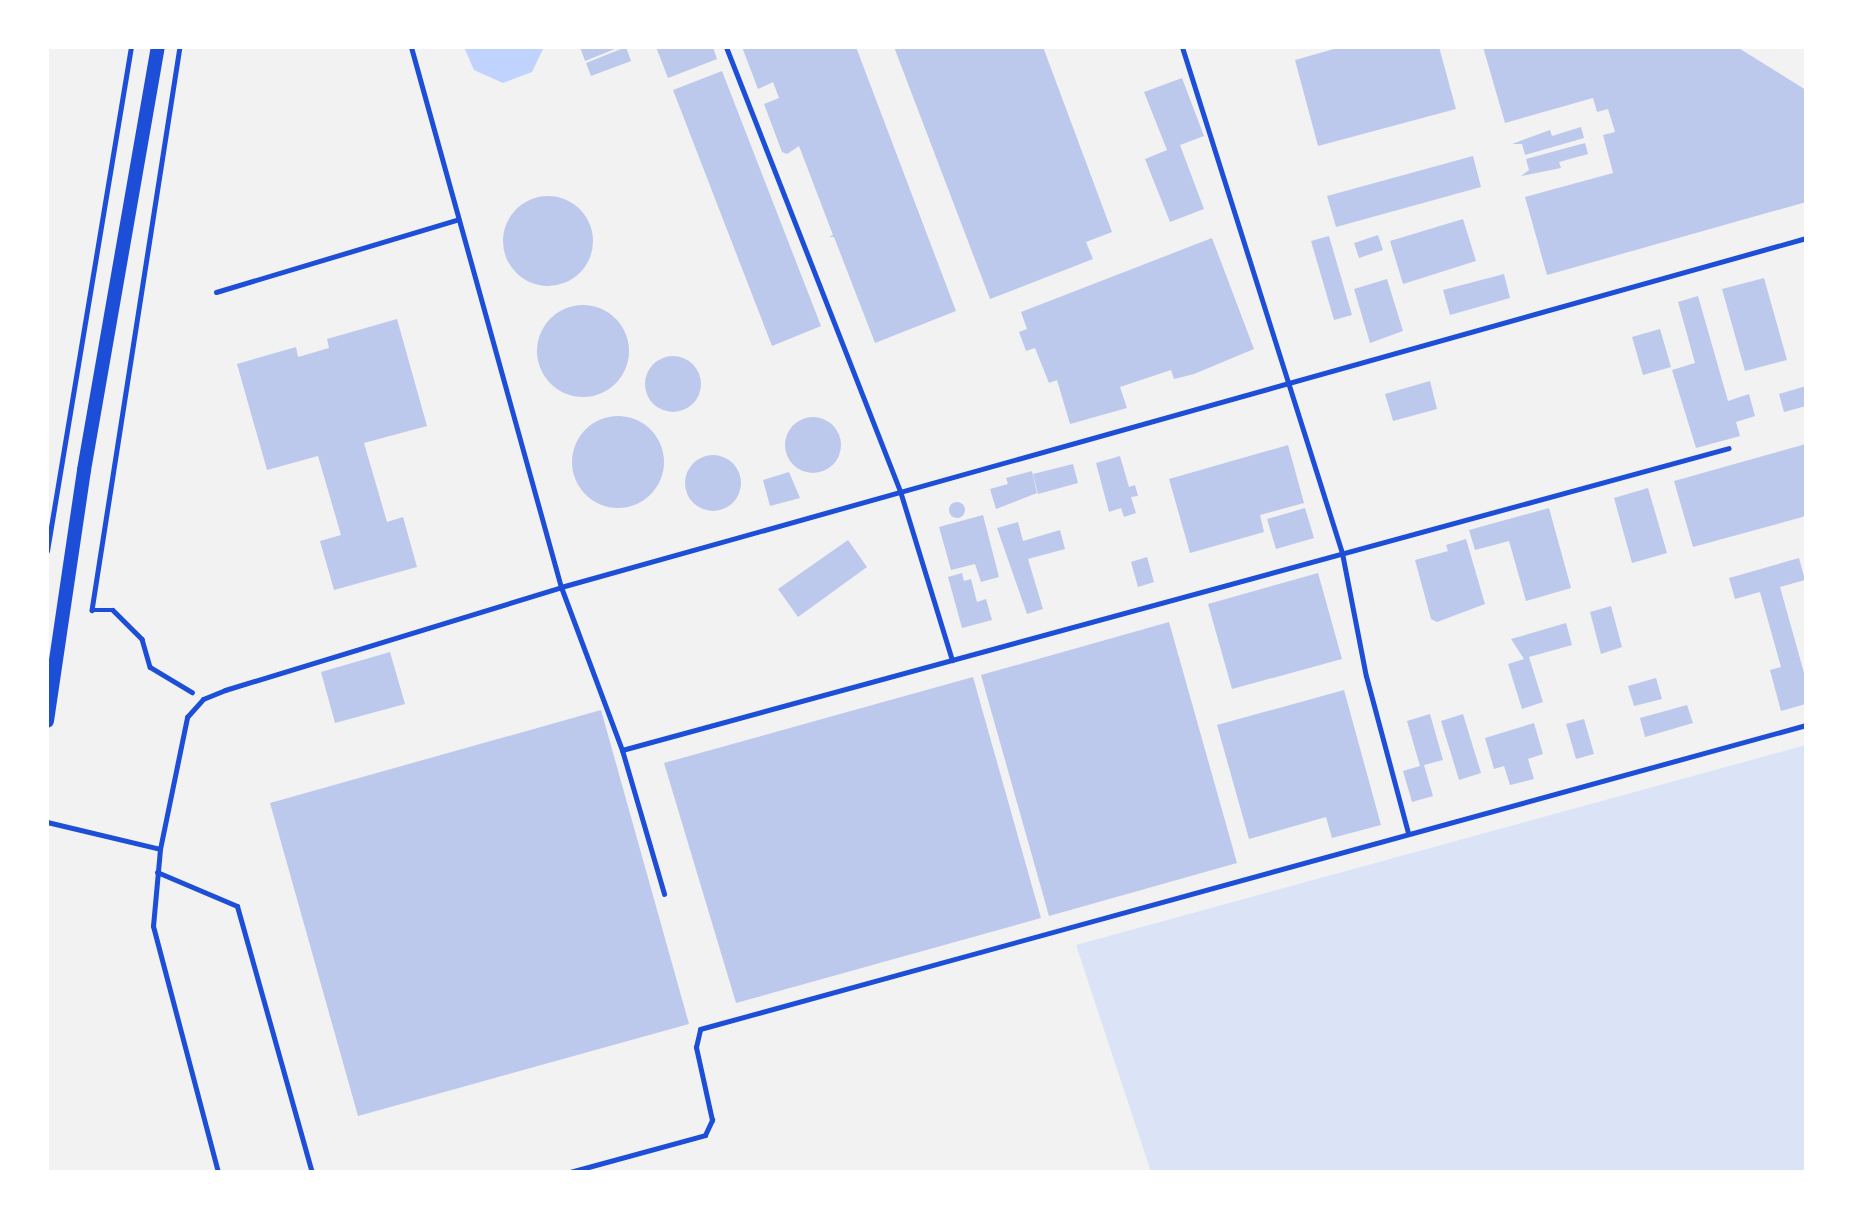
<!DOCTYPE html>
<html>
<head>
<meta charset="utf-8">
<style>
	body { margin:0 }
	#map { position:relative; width:1853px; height:1219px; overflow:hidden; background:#f2f2f2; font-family:"Work Sans",sans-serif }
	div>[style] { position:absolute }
	.green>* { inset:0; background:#dbe4f7 }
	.water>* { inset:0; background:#bfd3fe }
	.building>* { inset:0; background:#bdc9ec }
	.round { border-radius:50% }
	.path>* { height:4.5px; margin:-2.25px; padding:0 2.25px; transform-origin:2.25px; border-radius:2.25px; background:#1d4ed8 }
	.service>* { height:5px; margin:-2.5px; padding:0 2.5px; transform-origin:2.5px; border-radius:2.5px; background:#1d4ed8 }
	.secondary>* { height:14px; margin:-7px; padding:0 7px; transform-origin:7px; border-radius:7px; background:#1d4ed8 }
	span { translate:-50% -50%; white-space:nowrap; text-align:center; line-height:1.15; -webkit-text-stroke:5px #fff; paint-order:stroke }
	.frame { position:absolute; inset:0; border:49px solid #fff; pointer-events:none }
</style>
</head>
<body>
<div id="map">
	<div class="green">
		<div style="clip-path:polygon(1806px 745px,1806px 1172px,1151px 1172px,1076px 945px)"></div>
	</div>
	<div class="water">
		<div style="clip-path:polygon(464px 47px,544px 47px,532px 72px,503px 83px,474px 70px)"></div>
	</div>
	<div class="building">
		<div style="clip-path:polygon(580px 47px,620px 47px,585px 61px)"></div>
		<div style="clip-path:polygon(626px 47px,631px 61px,591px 76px,586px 63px)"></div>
		<div style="clip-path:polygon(656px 47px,713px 47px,717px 59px,668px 78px)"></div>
		<div style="clip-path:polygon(742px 47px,856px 47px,956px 311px,875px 343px,834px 237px,829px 237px,833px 235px,799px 146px,787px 154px,782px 152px,764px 104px,779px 98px,773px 82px,758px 89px)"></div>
		<div style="clip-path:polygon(894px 47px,1043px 47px,1112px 232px,1086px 242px,1093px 259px,990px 299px)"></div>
		<div style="clip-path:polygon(1341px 47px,1439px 47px,1456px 109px,1318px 146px,1295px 60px)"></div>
		<div style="clip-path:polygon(1483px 47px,1737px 47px,1806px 90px,1806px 202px,1547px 275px,1525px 197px,1613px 173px,1603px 135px,1615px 132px,1608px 109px,1597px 112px,1593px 98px,1505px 123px)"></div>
		<div style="clip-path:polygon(722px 71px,821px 326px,772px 346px,673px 90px)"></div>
		<div style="clip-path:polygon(1182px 78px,1204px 136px,1180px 145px,1204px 209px,1170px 222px,1145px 159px,1167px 150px,1144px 92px)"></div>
		<div style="clip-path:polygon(1581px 127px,1584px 138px,1525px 155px,1522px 144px,1512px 144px,1550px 130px,1552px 136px)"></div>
		<div style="clip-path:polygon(1585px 143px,1588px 154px,1559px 162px,1561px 168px,1521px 176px,1529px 170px,1526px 159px)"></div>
		<div style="clip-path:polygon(1473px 156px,1481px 187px,1336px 227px,1327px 196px)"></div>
		<div class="round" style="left:503px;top:196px;width:90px;height:90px"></div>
		<div style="clip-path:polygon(1463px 219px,1476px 261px,1403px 284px,1390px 241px)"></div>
		<div style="clip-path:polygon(1378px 235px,1383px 250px,1359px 258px,1354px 243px)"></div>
		<div style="clip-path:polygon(1329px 236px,1352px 315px,1334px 320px,1311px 241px)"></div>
		<div style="clip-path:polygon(1212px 238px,1254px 349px,1194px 374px,1174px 379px,1171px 370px,1120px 387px,1127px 408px,1070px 424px,1057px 380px,1049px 383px,1035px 348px,1026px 351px,1019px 332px,1027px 329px,1021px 312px)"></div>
		<div style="clip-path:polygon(1504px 274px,1510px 298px,1450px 315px,1443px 290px)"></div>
		<div style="clip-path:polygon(1764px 278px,1787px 360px,1745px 371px,1722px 289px)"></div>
		<div style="clip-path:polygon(1387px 279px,1403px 331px,1370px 343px,1354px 289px)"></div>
		<div style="clip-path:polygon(1698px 296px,1728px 401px,1749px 394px,1755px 416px,1736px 422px,1740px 436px,1696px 448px,1672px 370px,1695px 363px,1678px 302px)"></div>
		<div class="round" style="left:537px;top:305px;width:92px;height:92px"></div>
		<div style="clip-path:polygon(397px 319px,427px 426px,364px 443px,387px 522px,403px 517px,417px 567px,334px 590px,320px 541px,341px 535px,318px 456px,267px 470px,237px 364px,296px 347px,298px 357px,329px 348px,327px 339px)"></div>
		<div style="clip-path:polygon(1660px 329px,1671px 367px,1643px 375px,1632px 337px)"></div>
		<div class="round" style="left:645px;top:356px;width:56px;height:56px"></div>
		<div style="clip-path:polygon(1430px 381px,1437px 409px,1393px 421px,1385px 394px)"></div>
		<div style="clip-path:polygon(1806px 386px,1806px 406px,1784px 412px,1779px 394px)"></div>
		<div class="round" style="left:572px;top:416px;width:92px;height:92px"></div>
		<div class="round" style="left:785px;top:417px;width:56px;height:56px"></div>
		<div style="clip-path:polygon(1806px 444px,1806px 516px,1693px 547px,1674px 481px)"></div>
		<div style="clip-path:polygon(1288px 445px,1304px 503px,1260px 515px,1264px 532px,1190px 553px,1169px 479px)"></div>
		<div class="round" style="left:685px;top:455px;width:56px;height:56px"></div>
		<div style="clip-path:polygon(1120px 456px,1129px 487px,1135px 485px,1138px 496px,1131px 497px,1136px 513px,1124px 517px,1121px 508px,1109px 512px,1096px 463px)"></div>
		<div style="clip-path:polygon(1073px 464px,1078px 483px,1038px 494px,1033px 474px)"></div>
		<div style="clip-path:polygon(1032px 471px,1037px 493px,996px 509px,990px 489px,1008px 484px,1006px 478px)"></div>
		<div style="clip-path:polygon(789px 472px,800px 498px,770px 506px,763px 480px)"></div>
		<div style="clip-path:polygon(1648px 488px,1667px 553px,1632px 563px,1614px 498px)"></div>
		<div class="round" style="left:949px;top:502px;width:16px;height:16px"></div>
		<div style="clip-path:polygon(1305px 508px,1314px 538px,1276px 549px,1267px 519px)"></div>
		<div style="clip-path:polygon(1549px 508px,1571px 588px,1526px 601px,1509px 541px,1475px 550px,1469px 530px)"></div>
		<div style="clip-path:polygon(983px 515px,999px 577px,981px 582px,975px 564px,951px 570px,939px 527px)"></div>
		<div style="clip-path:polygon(1018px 522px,1023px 541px,1060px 530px,1065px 549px,1028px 559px,1043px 609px,1027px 614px,997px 528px)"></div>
		<div style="clip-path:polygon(1466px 539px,1485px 604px,1437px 622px,1431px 619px,1415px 560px,1448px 551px,1446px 545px)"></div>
		<div style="clip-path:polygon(848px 540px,867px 567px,798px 617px,778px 589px)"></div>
		<div style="clip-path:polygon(1147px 557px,1154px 582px,1138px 587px,1131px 562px)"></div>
		<div style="clip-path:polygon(1799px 558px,1805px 580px,1780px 587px,1806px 680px,1806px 704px,1781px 711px,1770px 670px,1781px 667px,1760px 592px,1735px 599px,1729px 578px)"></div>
		<div style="clip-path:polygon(962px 573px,964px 581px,971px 579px,977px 602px,986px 599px,992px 620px,962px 628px,948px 577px)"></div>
		<div style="clip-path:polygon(1318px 573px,1342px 659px,1232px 689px,1208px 604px)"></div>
		<div style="clip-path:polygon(1611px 606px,1622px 647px,1601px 654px,1590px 612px)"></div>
		<div style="clip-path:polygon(1169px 622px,1237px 863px,1049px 916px,981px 675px)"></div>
		<div style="clip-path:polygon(1566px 623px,1572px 645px,1529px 657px,1543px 702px,1522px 709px,1508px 664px,1524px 659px,1511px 639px)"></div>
		<div style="clip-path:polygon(390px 652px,405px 704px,335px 723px,321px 672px)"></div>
		<div style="clip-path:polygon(973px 677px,1041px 918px,736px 1003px,664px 763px)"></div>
		<div style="clip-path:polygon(1656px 678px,1662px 699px,1634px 706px,1628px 686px)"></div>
		<div style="clip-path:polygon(1344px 690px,1381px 825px,1332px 838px,1326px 817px,1249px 839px,1217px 725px)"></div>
		<div style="clip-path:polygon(1687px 705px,1693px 723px,1645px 737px,1640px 718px)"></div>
		<div style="clip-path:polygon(601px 710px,689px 1024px,358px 1116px,270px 803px)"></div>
		<div style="clip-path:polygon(1430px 714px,1443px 760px,1424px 765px,1433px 796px,1412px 802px,1403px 771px,1420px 766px,1407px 721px)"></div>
		<div style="clip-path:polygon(1463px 714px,1481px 773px,1459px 780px,1441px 721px)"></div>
		<div style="clip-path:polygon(1584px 719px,1594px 754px,1576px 759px,1566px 724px)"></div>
		<div style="clip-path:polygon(1534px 723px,1543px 754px,1528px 759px,1534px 779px,1510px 785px,1504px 766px,1494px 769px,1485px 738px)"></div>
	</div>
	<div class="path">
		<div style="left:180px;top:47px;width:570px;rotate:98.88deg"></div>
		<div style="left:92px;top:610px;width:21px"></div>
		<div style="left:113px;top:610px;width:41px;rotate:45deg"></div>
		<div style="left:142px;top:639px;width:29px;rotate:74deg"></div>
		<div style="left:150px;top:667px;width:49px;rotate:30.8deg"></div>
		<div style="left:47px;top:551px;width:511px;rotate:-80.54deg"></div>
	</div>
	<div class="service">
		<div style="left:411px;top:47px;width:560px;rotate:74.48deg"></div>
		<div style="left:561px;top:587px;width:174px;rotate:69.5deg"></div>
		<div style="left:622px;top:750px;width:150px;rotate:73.7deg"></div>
		<div style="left:726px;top:47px;width:477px;rotate:68.6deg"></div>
		<div style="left:900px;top:491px;width:177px;rotate:72.9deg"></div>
		<div style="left:1182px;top:47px;width:531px;rotate:72.45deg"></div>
		<div style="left:1342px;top:553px;width:125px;rotate:79deg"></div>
		<div style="left:1366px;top:676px;width:163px;rotate:75deg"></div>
		<div style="left:216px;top:292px;width:251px;rotate:-16.7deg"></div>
		<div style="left:622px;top:750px;width:1147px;rotate:-15.26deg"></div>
		<div style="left:47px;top:822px;width:116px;rotate:13.4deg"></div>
		<div style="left:160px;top:849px;width:135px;rotate:-78.4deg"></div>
		<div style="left:187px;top:717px;width:24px;rotate:-48deg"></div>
		<div style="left:203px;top:699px;width:24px;rotate:-22deg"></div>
		<div style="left:225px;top:690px;width:351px;rotate:-17deg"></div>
		<div style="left:561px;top:587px;width:1293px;rotate:-15.66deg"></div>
		<div style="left:160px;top:849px;width:77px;rotate:95.2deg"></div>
		<div style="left:153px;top:926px;width:254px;rotate:75.2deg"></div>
		<div style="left:157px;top:872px;width:87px;rotate:23deg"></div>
		<div style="left:237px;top:906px;width:276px;rotate:74.3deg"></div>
		<div style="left:570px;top:1172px;width:140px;rotate:-15.3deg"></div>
		<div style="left:705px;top:1135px;width:17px;rotate:-65deg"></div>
		<div style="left:712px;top:1120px;width:75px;rotate:-102.4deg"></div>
		<div style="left:696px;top:1047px;width:18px;rotate:-77deg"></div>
		<div style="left:700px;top:1029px;width:1147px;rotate:-15.37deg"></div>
	</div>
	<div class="secondary">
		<div style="left:47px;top:721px;width:254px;rotate:-81.6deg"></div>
		<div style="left:84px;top:470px;width:429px;rotate:-80.1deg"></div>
	</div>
	<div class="frame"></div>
</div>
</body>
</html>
